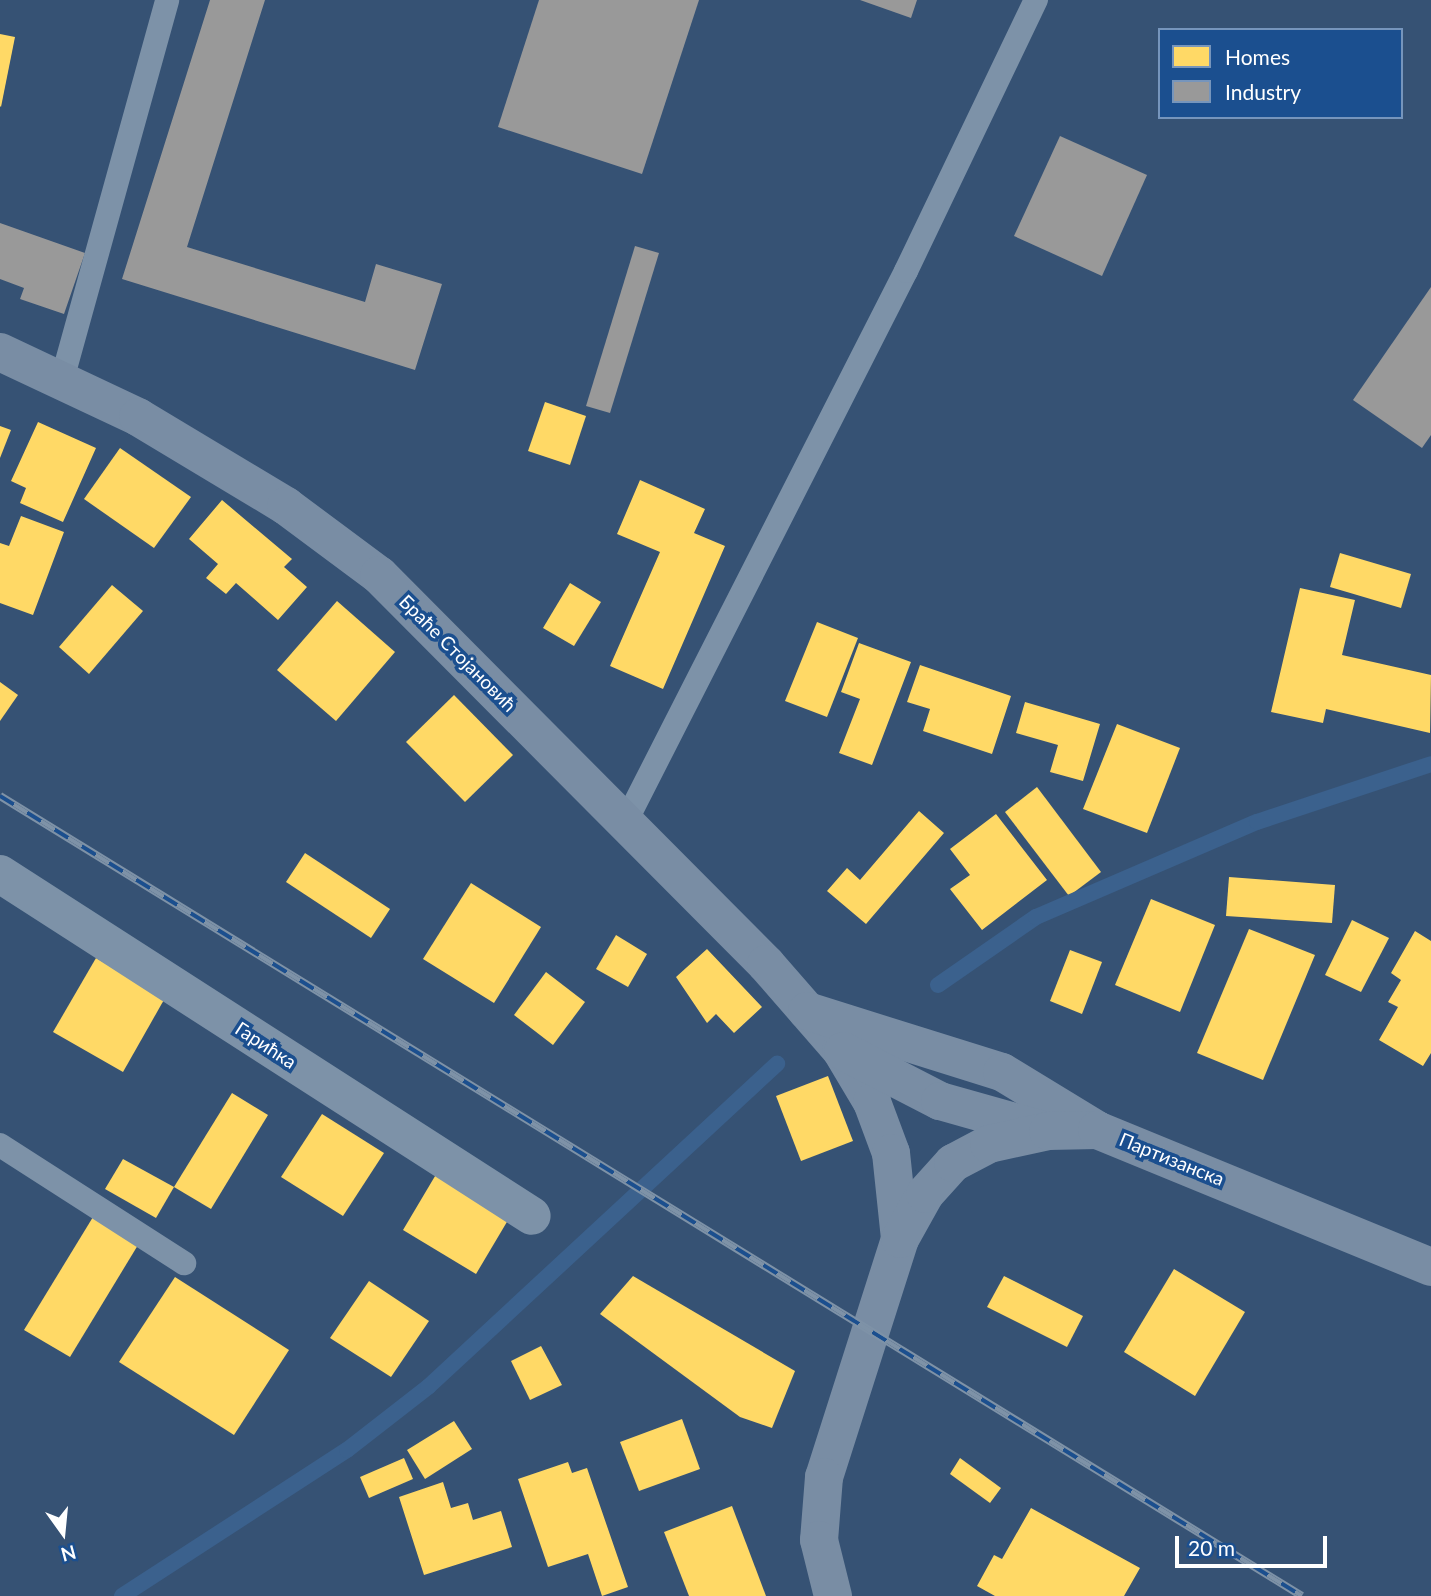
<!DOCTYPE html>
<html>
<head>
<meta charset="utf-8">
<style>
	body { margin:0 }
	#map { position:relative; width:1431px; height:1596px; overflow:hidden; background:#365274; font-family:Lato,sans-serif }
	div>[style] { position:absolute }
	.homes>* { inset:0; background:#ffd966 }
	.industry>* { inset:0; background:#999 }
	.stream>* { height:16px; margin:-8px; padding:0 8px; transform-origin:8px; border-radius:8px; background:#3b618d }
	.service>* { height:24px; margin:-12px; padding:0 12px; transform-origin:12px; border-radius:12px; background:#7d92a8 }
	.minor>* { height:38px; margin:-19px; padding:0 19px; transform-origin:19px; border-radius:19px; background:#7d92a8 }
	.secondary>* { height:38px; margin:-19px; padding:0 19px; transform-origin:19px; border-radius:19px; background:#798da4 }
	.rail>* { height:8px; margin-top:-4px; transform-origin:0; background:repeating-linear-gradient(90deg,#1b4f8f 0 16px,#7e92a7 0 32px); box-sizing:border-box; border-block:2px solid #7e92a7 }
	span { translate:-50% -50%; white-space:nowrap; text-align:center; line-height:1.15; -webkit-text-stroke:7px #1b4f8f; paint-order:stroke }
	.street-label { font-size:19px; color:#fff }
	.legend { position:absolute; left:1158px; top:28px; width:245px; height:91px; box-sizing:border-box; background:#1b4f8f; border:2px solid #7695bc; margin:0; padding:9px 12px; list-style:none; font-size:21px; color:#fff }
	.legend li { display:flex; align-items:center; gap:14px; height:35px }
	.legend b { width:35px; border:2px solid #7695bc }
	.north { position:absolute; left:28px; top:1498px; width:70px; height:70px; -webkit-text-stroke:5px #1b4f8f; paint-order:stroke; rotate:165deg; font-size:19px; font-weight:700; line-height:28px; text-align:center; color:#fff }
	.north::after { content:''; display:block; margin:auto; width:24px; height:32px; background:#fff; clip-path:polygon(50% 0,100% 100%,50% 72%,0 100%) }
	.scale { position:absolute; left:1175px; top:1536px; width:152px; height:32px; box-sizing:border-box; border:4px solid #fff; border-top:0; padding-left:9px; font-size:21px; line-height:24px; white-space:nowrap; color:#fff; -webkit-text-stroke:5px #1b4f8f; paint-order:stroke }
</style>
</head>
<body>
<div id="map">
	<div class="homes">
		<div style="clip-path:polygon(0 34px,15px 37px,1px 107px,0 106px)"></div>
		<div style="clip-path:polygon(545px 402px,586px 416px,570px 465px,528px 451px)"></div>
		<div style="clip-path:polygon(38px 422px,96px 448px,63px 522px,20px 503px,26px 488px,11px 481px)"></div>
		<div style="clip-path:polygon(0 426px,11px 430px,0 458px)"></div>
		<div style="clip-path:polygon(120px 448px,191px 497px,154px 548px,84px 499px)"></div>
		<div style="clip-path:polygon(640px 480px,705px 509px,694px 533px,725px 546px,663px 689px,610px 666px,660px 552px,617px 534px)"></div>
		<div style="clip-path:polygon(222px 500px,292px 559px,284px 567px,307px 587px,278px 620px,236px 583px,226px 594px,206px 578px,218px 564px,189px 539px)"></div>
		<div style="clip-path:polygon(21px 516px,64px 532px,33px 615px,0 603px,0 543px,9px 546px)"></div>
		<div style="clip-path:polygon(1340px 553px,1411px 574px,1401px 608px,1330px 587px)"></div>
		<div style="clip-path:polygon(570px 583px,601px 602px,574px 646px,543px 628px)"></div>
		<div style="clip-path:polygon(112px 585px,143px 611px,89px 674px,59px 647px)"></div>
		<div style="clip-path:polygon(1300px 588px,1355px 600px,1342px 655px,1431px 675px,1430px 733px,1326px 709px,1323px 723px,1271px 712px)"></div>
		<div style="clip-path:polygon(337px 601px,395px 652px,336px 721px,277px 670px)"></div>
		<div style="clip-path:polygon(817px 622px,858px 638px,827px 717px,785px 701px)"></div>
		<div style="clip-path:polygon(859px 643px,911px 662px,872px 765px,839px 753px,860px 699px,841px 692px)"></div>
		<div style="clip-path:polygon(920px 665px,1011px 696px,992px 754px,923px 731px,930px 709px,907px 702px)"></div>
		<div style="clip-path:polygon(0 682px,18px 695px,0 721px)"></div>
		<div style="clip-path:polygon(454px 695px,513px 755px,465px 802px,406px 742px)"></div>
		<div style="clip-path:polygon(1025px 702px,1100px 724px,1083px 781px,1050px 772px,1058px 745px,1016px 733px)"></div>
		<div style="clip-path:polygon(1117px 724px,1180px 748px,1147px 833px,1083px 809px)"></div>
		<div style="clip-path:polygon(1037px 787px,1101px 872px,1069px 896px,1005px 812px)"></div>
		<div style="clip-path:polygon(919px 811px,944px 833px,866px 924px,827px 891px,847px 868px,860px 880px)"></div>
		<div style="clip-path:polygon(996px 814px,1047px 880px,982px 930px,950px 889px,970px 875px,950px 849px)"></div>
		<div style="clip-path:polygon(305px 853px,390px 909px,371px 938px,286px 882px)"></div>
		<div style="clip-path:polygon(1229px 877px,1335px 885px,1332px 923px,1226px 916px)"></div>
		<div style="clip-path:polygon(471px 883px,541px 927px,494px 1003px,423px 959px)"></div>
		<div style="clip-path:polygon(1151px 899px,1215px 925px,1180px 1012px,1115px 985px)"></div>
		<div style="clip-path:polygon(1352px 920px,1389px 938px,1361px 992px,1325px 975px)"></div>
		<div style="clip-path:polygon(1249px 929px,1315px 955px,1263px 1080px,1197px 1053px)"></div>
		<div style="clip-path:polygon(1415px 931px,1431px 941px,1431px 1053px,1423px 1066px,1379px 1040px,1398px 1007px,1388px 1002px,1401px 980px,1391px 973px)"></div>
		<div style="clip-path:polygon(616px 935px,647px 954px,628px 987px,596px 969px)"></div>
		<div style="clip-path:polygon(707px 949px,762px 1007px,734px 1033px,716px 1014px,707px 1023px,676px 977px)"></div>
		<div style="clip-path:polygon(1070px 950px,1102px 962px,1082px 1014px,1050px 1001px)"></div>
		<div style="clip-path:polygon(96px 958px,165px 998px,123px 1072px,53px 1032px)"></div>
		<div style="clip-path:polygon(546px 972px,585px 1002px,553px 1045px,514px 1015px)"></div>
		<div style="clip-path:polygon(828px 1076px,853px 1141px,801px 1161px,776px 1096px)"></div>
		<div style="clip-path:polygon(232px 1093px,268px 1115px,211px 1209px,174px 1187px)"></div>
		<div style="clip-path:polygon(322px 1114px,384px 1153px,343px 1216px,281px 1177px)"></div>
		<div style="clip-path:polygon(123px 1159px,174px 1187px,156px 1218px,105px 1189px)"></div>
		<div style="clip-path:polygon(441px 1166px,514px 1210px,476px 1274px,403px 1230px)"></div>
		<div style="clip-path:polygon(93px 1217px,138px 1245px,70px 1357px,24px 1330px)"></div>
		<div style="clip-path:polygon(1174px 1269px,1245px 1312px,1195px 1396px,1124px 1352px)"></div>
		<div style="clip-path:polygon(633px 1276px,795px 1371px,772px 1428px,740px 1417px,600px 1314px)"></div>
		<div style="clip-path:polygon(1004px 1276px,1083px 1316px,1067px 1347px,987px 1307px)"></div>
		<div style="clip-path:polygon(175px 1277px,289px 1350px,234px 1435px,119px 1362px)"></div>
		<div style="clip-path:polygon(369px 1281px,429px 1321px,391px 1377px,330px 1338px)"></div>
		<div style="clip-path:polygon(541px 1346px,562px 1385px,530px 1400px,511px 1361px)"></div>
		<div style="clip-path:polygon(682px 1419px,700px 1469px,639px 1491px,620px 1442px)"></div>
		<div style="clip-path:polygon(454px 1421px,472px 1449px,425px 1479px,407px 1450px)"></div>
		<div style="clip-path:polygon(404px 1458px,413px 1479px,369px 1498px,360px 1477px)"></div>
		<div style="clip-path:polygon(960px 1458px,1001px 1488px,990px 1503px,950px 1474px)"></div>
		<div style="clip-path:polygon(568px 1462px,572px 1473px,587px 1468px,628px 1587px,602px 1596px,588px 1554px,548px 1567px,518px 1479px)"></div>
		<div style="clip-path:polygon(443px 1482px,451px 1508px,468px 1503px,473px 1520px,501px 1511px,512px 1547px,424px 1575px,399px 1497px)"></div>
		<div style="clip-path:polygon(732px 1506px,766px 1596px,689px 1596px,664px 1532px)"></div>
		<div style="clip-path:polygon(1031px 1508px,1140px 1568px,1124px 1596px,995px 1596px,977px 1586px,994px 1555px,1002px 1559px)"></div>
	</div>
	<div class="industry">
		<div style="clip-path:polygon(210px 0,265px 0,187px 247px,365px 302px,376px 264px,442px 284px,415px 370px,122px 279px)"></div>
		<div style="clip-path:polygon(539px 0,699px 0,642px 174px,498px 127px)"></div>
		<div style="clip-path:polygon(860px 0,917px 0,911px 18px)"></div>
		<div style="clip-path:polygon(1060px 136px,1147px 175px,1102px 276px,1014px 236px)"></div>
		<div style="clip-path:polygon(0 223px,85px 253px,64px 314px,20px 299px,24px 288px,0 279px)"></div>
		<div style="clip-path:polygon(635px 246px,659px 253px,610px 413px,586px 406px)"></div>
		<div style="clip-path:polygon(1431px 287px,1431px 435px,1422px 448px,1353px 400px)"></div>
	</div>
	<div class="stream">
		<div style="left:938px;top:985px;width:119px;rotate:-34.8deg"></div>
		<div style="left:1036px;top:917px;width:241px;rotate:-23.3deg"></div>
		<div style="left:1257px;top:822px;width:183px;rotate:-18.4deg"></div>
		<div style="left:122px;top:1596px;width:268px;rotate:-33deg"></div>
		<div style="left:347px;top:1450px;width:103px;rotate:-37.9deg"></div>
		<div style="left:428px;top:1387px;width:476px;rotate:-42.8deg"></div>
	</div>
	<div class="service">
		<div style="left:63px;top:376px;width:390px;rotate:-74.5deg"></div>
		<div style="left:626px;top:821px;width:617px;rotate:-63.02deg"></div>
		<div style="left:906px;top:271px;width:301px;rotate:-64.4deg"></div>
		<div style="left:0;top:1145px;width:219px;rotate:32.7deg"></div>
	</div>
	<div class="minor">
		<div style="left:0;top:874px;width:632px;rotate:32.74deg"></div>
	</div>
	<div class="secondary">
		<div style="left:0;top:352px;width:153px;rotate:25.2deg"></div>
		<div style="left:138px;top:417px;width:173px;rotate:31deg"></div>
		<div style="left:286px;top:506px;width:116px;rotate:36.6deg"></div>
		<div style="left:379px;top:575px;width:549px;rotate:45.15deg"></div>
		<div style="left:766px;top:964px;width:114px;rotate:48.9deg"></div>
		<div style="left:841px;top:1050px;width:61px;rotate:59.2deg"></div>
		<div style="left:872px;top:1102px;width:54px;rotate:69.6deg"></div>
		<div style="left:891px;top:1153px;width:86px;rotate:84deg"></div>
		<div style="left:900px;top:1239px;width:250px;rotate:107.7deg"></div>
		<div style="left:824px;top:1477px;width:63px;rotate:94.5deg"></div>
		<div style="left:819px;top:1540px;width:58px;rotate:76deg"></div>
		<div style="left:807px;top:1011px;width:204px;rotate:17.4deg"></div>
		<div style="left:1002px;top:1072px;width:111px;rotate:31.4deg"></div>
		<div style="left:843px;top:1051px;width:109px;rotate:27.3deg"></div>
		<div style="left:940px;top:1101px;width:107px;rotate:15.7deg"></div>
		<div style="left:900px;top:1239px;width:51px;rotate:-60.9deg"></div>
		<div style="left:925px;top:1194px;width:42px;rotate:-47.9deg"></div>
		<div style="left:953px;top:1163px;width:41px;rotate:-27.8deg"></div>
		<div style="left:989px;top:1144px;width:60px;rotate:-12.4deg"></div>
		<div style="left:1048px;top:1131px;width:49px;rotate:-1.2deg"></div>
		<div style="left:1097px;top:1130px;width:361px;rotate:22.3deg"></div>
	</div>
	<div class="rail">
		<div style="left:0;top:796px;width:1528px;rotate:31.57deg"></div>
	</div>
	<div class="street-label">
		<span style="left:458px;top:653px;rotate:45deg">Браће Стојановић</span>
		<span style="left:266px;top:1045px;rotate:33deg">Гарићка</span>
		<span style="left:1172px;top:1159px;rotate:22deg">Партизанска</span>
	</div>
	<ul class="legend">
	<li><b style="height:19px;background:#ffd966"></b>Homes</li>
	<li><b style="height:19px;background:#999"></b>Industry</li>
	</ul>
	<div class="north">N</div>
	<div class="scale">20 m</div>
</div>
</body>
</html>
